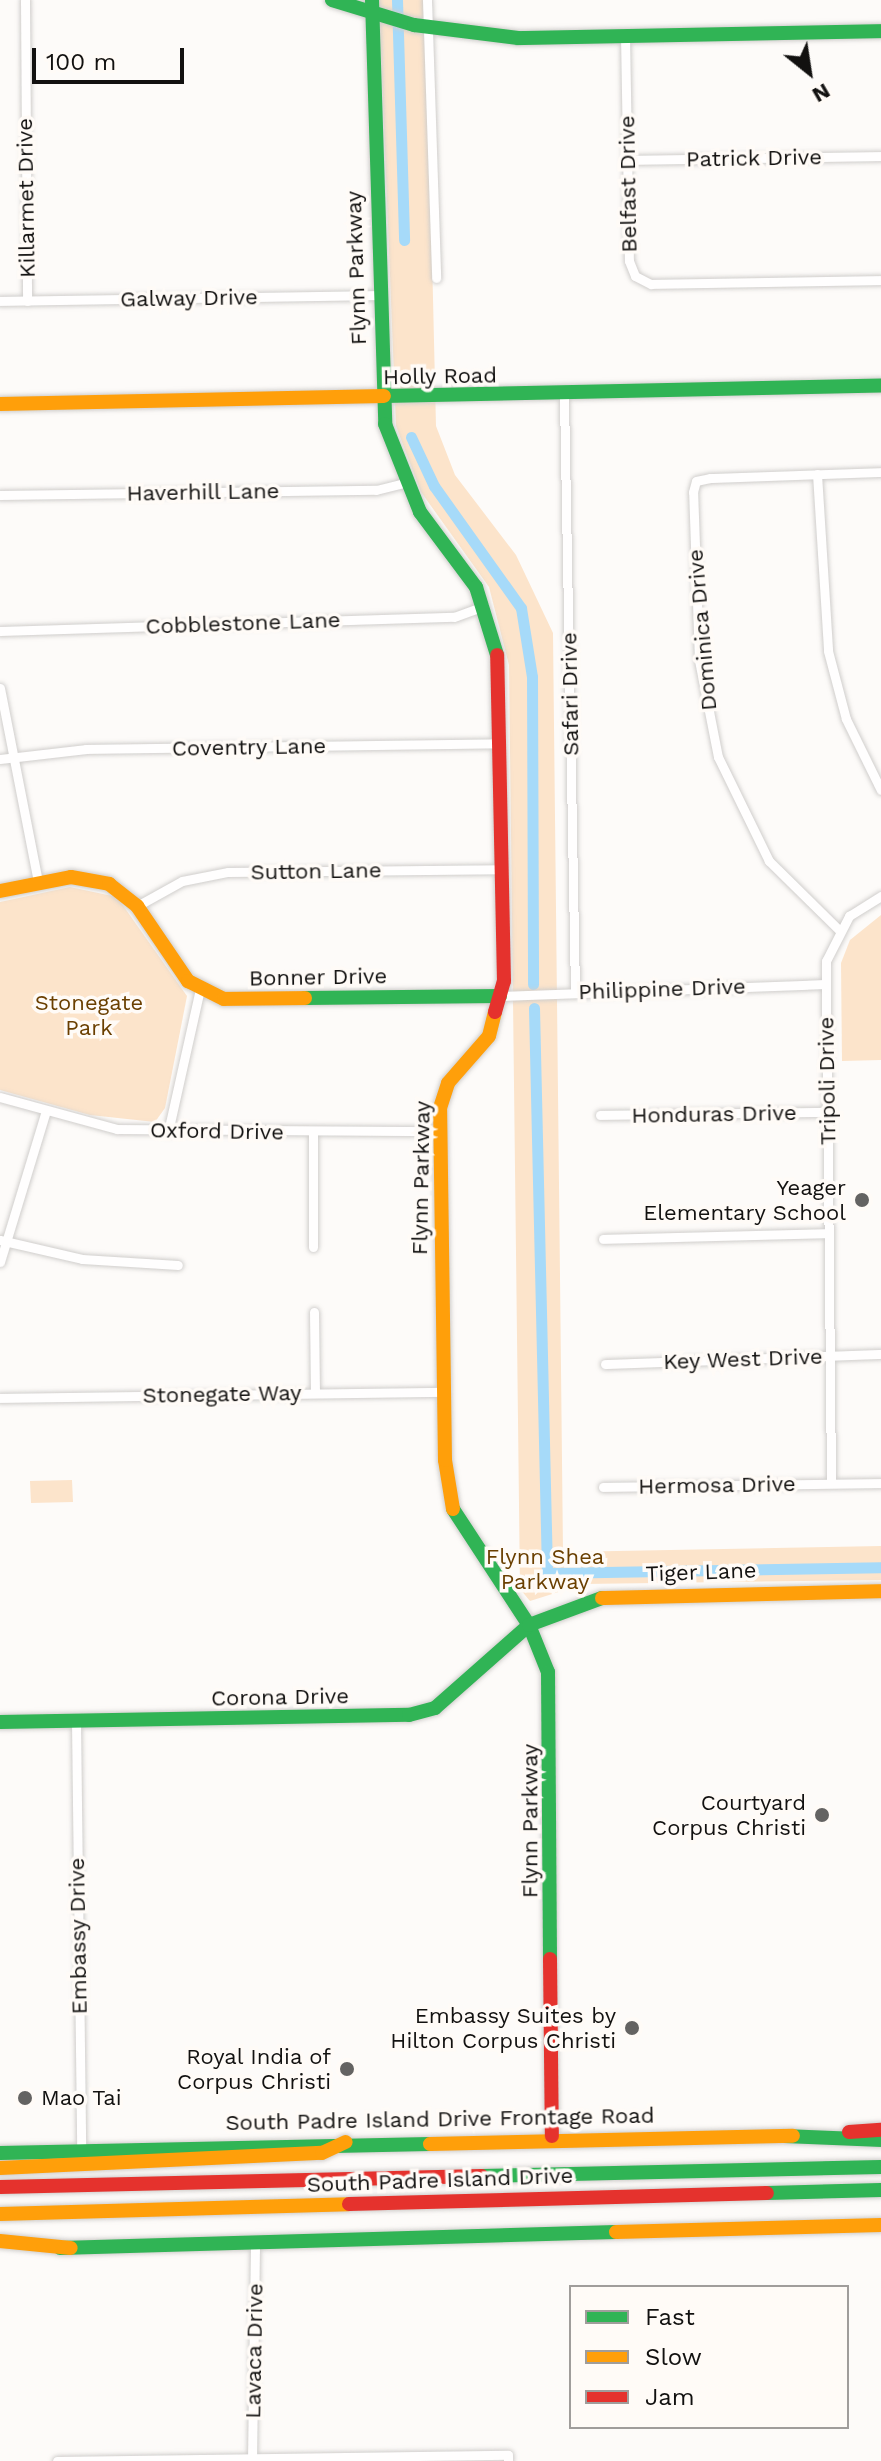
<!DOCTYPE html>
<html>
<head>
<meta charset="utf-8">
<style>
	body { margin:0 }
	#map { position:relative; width:881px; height:2461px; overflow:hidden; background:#fdfbf9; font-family:"Work Sans",sans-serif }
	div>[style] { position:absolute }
	.green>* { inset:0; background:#fce4cb }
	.canal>* { height:11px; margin:-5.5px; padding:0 5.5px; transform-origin:5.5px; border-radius:5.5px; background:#a6daf9 }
	.roads { filter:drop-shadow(0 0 2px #d0cecc) drop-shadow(0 0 2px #d0cecc) }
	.street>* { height:9px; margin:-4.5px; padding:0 4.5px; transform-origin:4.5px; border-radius:4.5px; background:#fffefe }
	.fast>* { height:14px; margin:-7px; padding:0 7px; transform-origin:7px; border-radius:7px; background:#30b455 }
	.slow>* { height:14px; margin:-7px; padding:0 7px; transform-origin:7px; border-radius:7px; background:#ff9f0a }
	.jam>* { height:14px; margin:-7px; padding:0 7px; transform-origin:7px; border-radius:7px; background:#e5322d }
	.dots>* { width:22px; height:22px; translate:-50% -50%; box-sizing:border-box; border:4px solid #fffbf7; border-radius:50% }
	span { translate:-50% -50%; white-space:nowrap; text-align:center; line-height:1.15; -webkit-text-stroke:7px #fffbf7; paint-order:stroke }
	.street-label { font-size:22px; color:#121110 }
	.park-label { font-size:22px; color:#6a3f00 }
	.poi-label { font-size:22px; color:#121110 }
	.right { translate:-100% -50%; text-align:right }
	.left { translate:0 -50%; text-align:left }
	.legend { position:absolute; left:569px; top:2285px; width:280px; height:144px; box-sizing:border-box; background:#fffbf7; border:2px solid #a09d9b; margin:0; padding:10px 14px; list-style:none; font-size:24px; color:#121110 }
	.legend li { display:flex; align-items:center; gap:16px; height:40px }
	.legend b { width:40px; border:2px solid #a09d9b }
	.north { position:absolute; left:769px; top:32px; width:80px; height:80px; -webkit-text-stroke:6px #fffbf7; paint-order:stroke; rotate:150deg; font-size:22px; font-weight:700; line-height:32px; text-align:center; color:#121110 }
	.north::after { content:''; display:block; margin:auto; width:28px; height:36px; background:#121110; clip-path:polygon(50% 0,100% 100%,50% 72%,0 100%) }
	.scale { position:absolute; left:32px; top:48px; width:152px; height:36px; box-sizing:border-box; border:4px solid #121110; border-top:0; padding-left:10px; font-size:24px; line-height:28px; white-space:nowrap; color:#121110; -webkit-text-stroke:6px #fffbf7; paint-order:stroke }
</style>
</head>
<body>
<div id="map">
	<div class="green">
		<div style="clip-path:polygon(379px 0,426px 0,436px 426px,455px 475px,516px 555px,553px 633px,563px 1552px,881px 1546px,881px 1580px,584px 1584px,530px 1601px,520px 1589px,509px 665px,489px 587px,421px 492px,396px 426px)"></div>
		<div style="clip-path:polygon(70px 887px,117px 897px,187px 996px,165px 1108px,155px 1122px,90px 1115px,0 1090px,0 902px)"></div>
		<div style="clip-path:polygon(881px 915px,881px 1060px,842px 1061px,841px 963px,850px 940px)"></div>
		<div style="clip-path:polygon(72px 1480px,73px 1502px,31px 1503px,30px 1481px)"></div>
	</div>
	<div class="canal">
		<div style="left:397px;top:0;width:240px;rotate:88.3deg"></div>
		<div style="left:411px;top:437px;width:54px;rotate:64.9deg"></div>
		<div style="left:434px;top:486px;width:150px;rotate:54.5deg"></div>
		<div style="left:521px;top:608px;width:70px;rotate:80.9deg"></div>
		<div style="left:532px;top:677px;width:307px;rotate:89.8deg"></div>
		<div style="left:534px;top:1008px;width:565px;rotate:88.68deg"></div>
		<div style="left:547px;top:1573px;width:334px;rotate:-1deg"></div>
	</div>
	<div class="roads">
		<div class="street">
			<div style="left:25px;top:0;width:301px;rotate:89.6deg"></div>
			<div style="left:427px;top:0;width:278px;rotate:88.1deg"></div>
			<div style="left:625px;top:35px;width:226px;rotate:89deg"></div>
			<div style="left:629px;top:261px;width:16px;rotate:68deg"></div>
			<div style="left:635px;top:276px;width:18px;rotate:27deg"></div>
			<div style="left:651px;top:284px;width:230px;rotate:-1deg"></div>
			<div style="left:627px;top:160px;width:254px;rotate:-0.9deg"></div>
			<div style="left:0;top:301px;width:378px;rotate:-0.9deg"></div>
			<div style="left:564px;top:397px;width:595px;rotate:88.94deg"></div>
			<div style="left:817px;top:474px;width:177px;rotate:86.4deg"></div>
			<div style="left:828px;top:651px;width:70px;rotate:75.2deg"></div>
			<div style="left:846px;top:719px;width:79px;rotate:63.8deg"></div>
			<div style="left:0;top:495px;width:376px;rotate:-0.8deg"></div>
			<div style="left:376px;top:490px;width:30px;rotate:-14deg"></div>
			<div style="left:0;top:631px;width:454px;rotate:-1.8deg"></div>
			<div style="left:454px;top:617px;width:32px;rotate:-20deg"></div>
			<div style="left:0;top:688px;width:197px;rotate:78.9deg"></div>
			<div style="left:0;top:759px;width:87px;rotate:-6.6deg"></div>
			<div style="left:86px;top:749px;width:414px;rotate:-0.8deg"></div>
			<div style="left:137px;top:906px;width:51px;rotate:-29.1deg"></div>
			<div style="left:182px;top:881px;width:47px;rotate:-11.1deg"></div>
			<div style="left:228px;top:872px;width:274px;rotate:-0.6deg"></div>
			<div style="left:838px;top:929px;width:97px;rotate:-135.4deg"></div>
			<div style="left:769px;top:861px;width:116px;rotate:-116.1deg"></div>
			<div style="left:718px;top:757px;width:99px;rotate:-101.1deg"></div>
			<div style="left:699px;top:660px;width:168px;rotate:-92deg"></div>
			<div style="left:693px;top:492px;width:11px;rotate:-75deg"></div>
			<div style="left:696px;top:481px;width:14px;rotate:-12deg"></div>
			<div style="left:710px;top:478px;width:171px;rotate:-2deg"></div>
			<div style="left:500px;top:996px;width:325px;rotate:-2.1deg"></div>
			<div style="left:0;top:1097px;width:121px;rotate:15.3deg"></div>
			<div style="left:117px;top:1129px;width:322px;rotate:0.4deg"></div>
			<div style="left:600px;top:1115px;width:228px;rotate:-0.8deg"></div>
			<div style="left:168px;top:1132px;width:147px;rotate:-77.4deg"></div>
			<div style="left:603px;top:1239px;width:226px;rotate:-1.5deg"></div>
			<div style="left:0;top:1240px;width:84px;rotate:13deg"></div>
			<div style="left:82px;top:1259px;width:96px;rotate:3.6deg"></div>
			<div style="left:313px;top:1247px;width:116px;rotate:-90deg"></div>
			<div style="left:0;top:1262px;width:155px;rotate:-73.1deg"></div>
			<div style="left:314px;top:1312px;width:80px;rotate:89.3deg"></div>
			<div style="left:605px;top:1364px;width:276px;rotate:-2.1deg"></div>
			<div style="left:0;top:1398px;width:443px;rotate:-0.8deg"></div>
			<div style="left:831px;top:1483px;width:522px;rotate:-90.55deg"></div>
			<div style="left:826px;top:961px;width:51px;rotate:-62.9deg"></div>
			<div style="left:849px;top:916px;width:38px;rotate:-32deg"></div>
			<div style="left:603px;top:1487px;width:278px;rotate:-0.8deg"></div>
			<div style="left:76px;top:1721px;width:429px;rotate:89.3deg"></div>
			<div style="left:57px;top:2461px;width:451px;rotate:-0.8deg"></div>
			<div style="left:508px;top:2455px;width:6px;rotate:90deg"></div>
			<div style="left:252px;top:2461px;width:219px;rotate:-89.2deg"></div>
		</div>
		<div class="fast">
			<div style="left:332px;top:0;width:86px;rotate:17deg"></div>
			<div style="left:414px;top:25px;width:105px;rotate:7.1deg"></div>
			<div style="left:518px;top:38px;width:363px;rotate:-1.1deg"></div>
			<div style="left:372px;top:0;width:424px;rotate:88.2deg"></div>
			<div style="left:385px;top:424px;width:95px;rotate:68.3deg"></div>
			<div style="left:420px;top:512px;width:94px;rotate:53.3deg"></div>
			<div style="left:476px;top:587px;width:71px;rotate:72.8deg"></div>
			<div style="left:384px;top:396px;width:497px;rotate:-1.2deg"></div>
			<div style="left:305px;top:998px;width:195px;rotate:-0.6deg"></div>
			<div style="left:453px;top:1509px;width:139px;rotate:56.8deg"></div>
			<div style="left:529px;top:1625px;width:51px;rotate:68deg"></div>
			<div style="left:548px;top:1672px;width:287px;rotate:89.6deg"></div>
			<div style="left:0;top:1722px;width:409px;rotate:-1deg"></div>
			<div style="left:409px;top:1715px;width:27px;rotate:-15deg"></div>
			<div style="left:435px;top:1708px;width:125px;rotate:-41.4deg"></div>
			<div style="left:529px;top:1625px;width:78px;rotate:-20.3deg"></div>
			<div style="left:785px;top:2136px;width:96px;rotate:2.4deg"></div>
			<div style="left:0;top:2153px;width:430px;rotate:-1.2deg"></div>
			<div style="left:482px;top:2176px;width:399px;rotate:-1.3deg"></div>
			<div style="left:767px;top:2193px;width:114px;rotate:-1.5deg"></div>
			<div style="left:60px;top:2248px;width:556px;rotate:-1.65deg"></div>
		</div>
		<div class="slow">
			<div style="left:0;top:404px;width:384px;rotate:-1.2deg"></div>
			<div style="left:0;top:891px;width:72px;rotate:-11.2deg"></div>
			<div style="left:71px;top:877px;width:39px;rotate:10deg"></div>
			<div style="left:109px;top:884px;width:36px;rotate:38deg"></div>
			<div style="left:137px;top:906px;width:91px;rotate:55.8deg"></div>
			<div style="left:188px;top:981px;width:40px;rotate:26.6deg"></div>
			<div style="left:224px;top:999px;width:81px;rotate:-0.7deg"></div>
			<div style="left:453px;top:1509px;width:50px;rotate:-99.3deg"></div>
			<div style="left:445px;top:1460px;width:352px;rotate:-90.8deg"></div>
			<div style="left:440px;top:1108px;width:26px;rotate:-72deg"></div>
			<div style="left:448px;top:1083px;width:62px;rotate:-48.9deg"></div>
			<div style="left:489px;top:1036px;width:25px;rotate:-76deg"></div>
			<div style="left:602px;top:1598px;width:279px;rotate:-1.4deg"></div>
			<div style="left:430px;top:2144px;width:363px;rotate:-1.3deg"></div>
			<div style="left:0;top:2168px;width:322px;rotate:-2.7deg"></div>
			<div style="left:322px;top:2153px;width:26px;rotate:-25deg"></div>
			<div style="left:0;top:2214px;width:349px;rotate:-1.6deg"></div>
			<div style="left:616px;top:2232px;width:265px;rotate:-1.5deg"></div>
			<div style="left:0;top:2241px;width:71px;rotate:5.6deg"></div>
		</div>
		<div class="jam">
			<div style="left:495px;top:1012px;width:32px;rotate:-74deg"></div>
			<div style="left:504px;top:981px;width:326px;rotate:-91.2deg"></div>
			<div style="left:550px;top:1959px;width:177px;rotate:89.4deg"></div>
			<div style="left:849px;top:2132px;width:32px;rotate:-4deg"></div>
			<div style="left:0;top:2187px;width:482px;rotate:-1.3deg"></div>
			<div style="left:349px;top:2204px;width:418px;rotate:-1.5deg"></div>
		</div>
	</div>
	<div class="dots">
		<div style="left:862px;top:1200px;background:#646362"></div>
		<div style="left:822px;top:1815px;background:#646362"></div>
		<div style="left:632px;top:2028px;background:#646362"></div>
		<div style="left:347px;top:2069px;background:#646362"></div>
		<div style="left:25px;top:2098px;background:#646362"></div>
	</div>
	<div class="street-label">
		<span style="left:754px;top:158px;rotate:-1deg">Patrick Drive</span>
		<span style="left:628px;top:184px;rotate:-91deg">Belfast Drive</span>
		<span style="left:26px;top:198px;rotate:-91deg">Killarmet Drive</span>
		<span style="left:356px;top:268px;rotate:-92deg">Flynn Parkway</span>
		<span style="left:189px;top:298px;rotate:-1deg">Galway Drive</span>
		<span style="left:440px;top:376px;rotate:-1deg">Holly Road</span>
		<span style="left:203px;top:492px;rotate:-1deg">Haverhill Lane</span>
		<span style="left:243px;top:623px;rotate:-2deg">Cobblestone Lane</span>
		<span style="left:702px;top:630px;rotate:-95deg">Dominica Drive</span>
		<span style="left:570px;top:694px;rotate:-91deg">Safari Drive</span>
		<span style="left:249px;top:747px;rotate:-1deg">Coventry Lane</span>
		<span style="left:316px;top:871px;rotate:-1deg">Sutton Lane</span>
		<span style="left:318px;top:977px;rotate:-1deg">Bonner Drive</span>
		<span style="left:662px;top:989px;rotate:-2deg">Philippine Drive</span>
		<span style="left:827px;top:1081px;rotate:-91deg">Tripoli Drive</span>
		<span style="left:714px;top:1114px;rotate:-1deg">Honduras Drive</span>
		<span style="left:217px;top:1131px;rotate:1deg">Oxford Drive</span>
		<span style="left:421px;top:1178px;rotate:-89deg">Flynn Parkway</span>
		<span style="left:743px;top:1359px;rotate:-2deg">Key West Drive</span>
		<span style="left:222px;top:1394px;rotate:-1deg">Stonegate Way</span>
		<span style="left:717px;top:1485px;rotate:-1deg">Hermosa Drive</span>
		<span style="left:701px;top:1572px;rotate:-2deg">Tiger Lane</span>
		<span style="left:280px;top:1697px;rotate:-1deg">Corona Drive</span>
		<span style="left:530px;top:1821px;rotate:-90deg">Flynn Parkway</span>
		<span style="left:78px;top:1936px;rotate:-91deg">Embassy Drive</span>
		<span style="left:440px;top:2119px;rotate:-1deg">South Padre Island Drive Frontage Road</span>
		<span style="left:440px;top:2180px;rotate:-2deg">South Padre Island Drive</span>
		<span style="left:254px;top:2351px;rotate:-89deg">Lavaca Drive</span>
	</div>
	<div class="park-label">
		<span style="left:89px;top:1015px">Stonegate<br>Park</span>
		<span style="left:545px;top:1569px">Flynn Shea<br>Parkway</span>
	</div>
	<div class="poi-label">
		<span class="right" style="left:846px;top:1200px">Yeager<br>Elementary School</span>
		<span class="right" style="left:806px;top:1815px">Courtyard<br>Corpus Christi</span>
		<span class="right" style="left:616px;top:2028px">Embassy Suites by<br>Hilton Corpus Christi</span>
		<span class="right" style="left:331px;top:2069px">Royal India of<br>Corpus Christi</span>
		<span class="left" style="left:41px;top:2098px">Mao Tai</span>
	</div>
	<ul class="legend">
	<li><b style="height:10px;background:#30b455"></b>Fast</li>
	<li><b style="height:10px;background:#ff9f0a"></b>Slow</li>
	<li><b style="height:10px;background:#e5322d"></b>Jam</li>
	</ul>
	<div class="north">N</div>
	<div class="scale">100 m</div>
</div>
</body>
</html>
